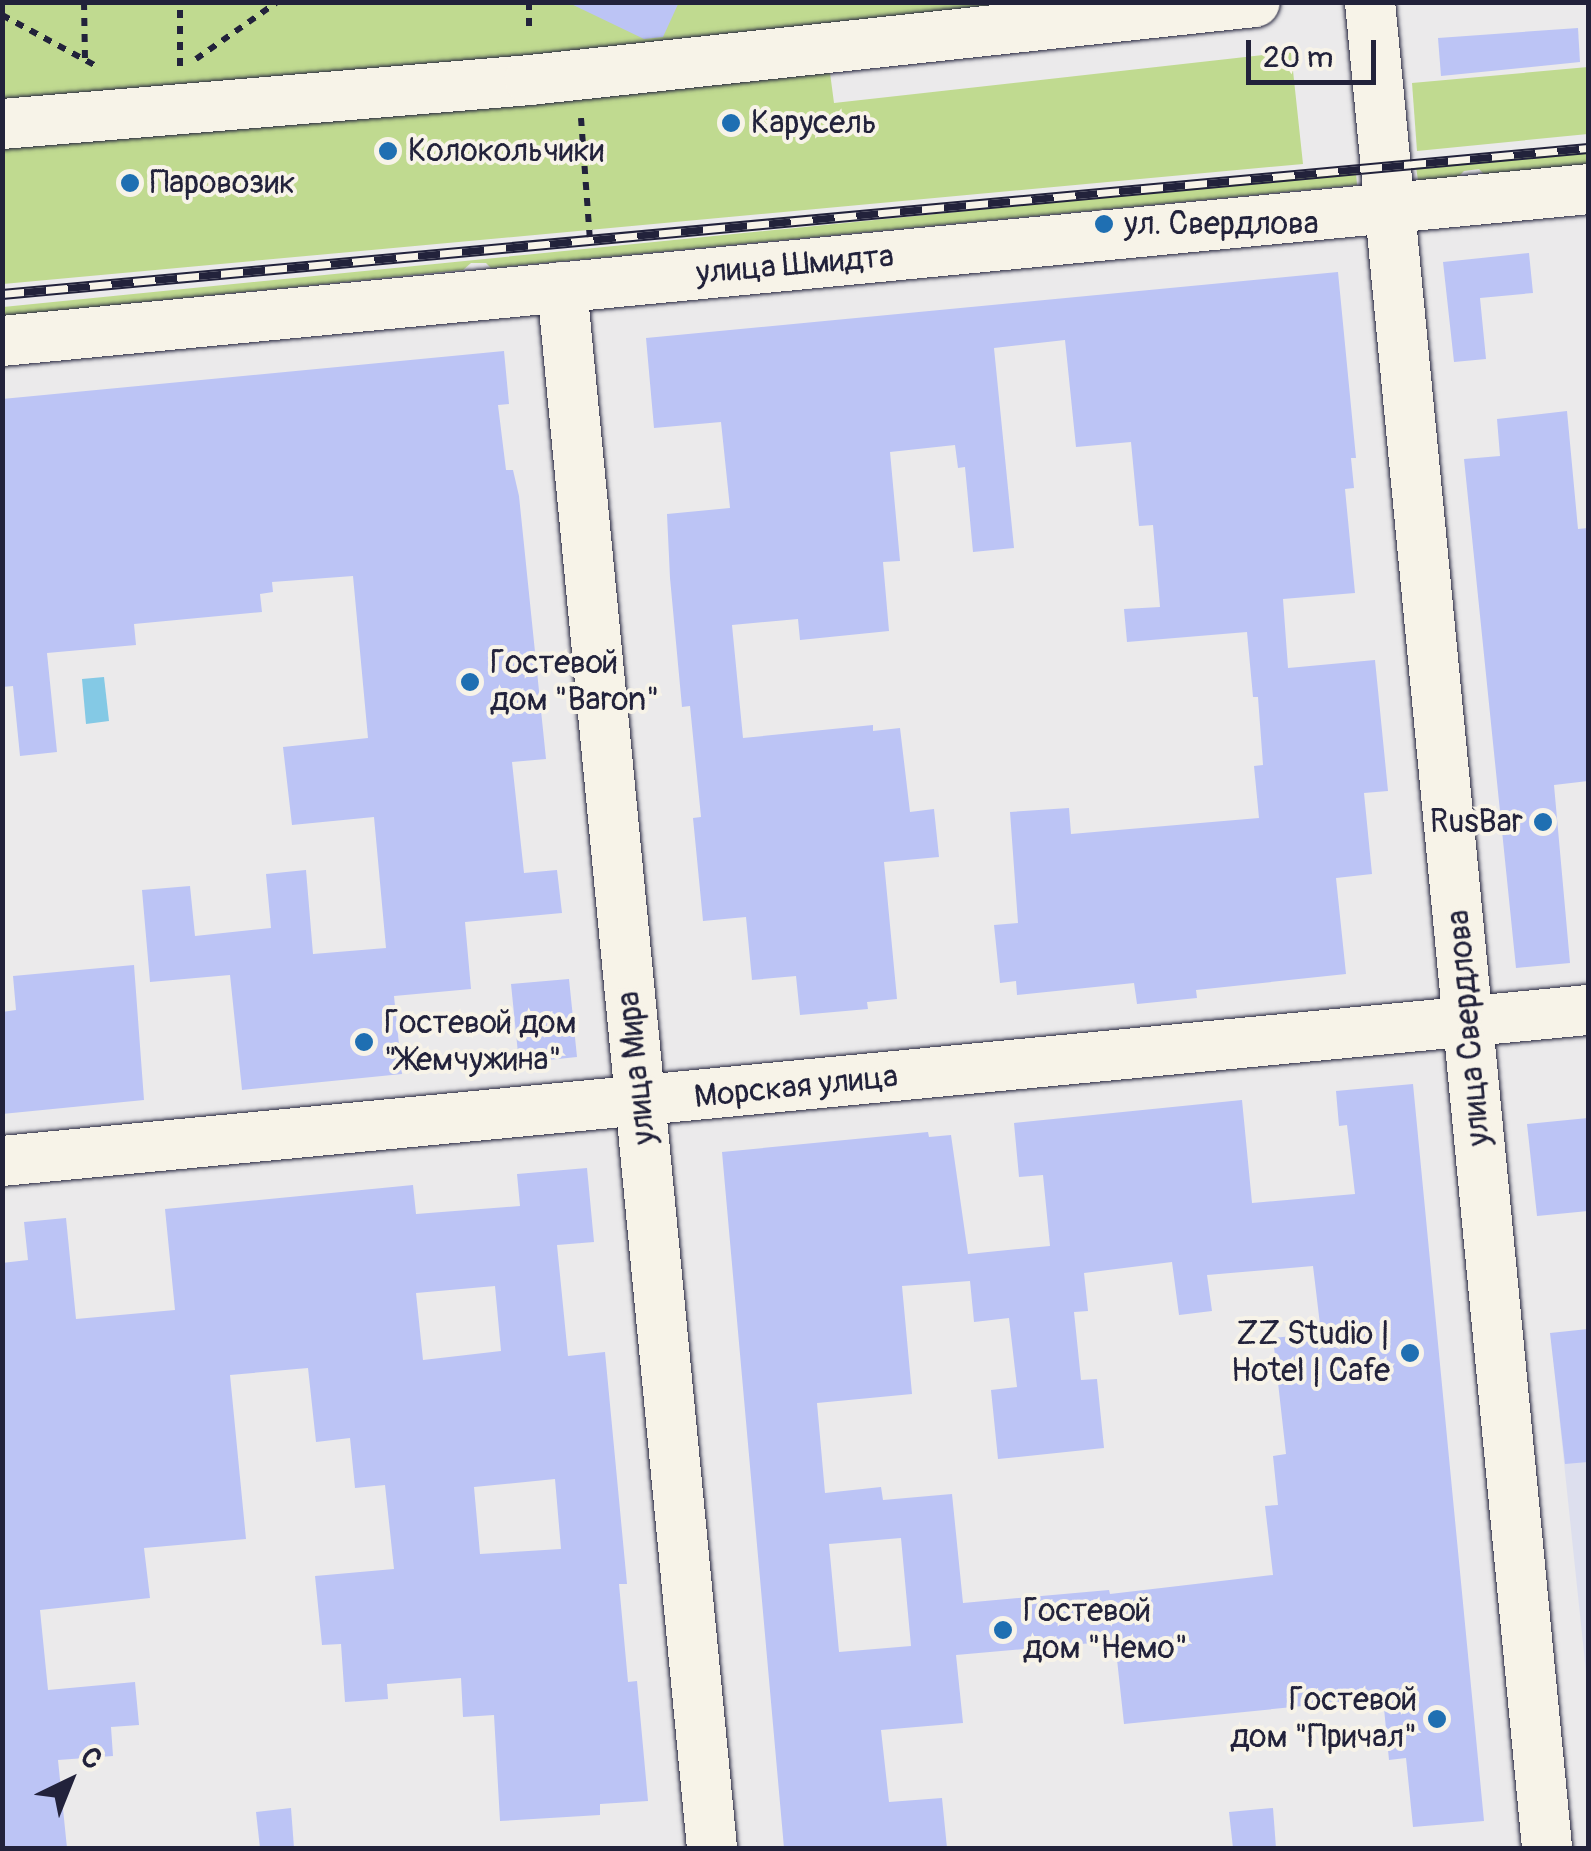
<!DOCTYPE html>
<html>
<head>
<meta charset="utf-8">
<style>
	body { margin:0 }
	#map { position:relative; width:1591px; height:1851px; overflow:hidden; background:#ebeaeb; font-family:Pangolin,sans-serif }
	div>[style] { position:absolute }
	.built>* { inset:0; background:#dddfee }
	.green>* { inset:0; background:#c0da90 }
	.water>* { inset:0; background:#84c9e5 }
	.building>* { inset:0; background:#bcc4f5 }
	.path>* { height:6px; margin-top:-3px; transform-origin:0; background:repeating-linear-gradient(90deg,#22223b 0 8px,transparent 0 16px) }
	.roads { filter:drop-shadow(0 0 2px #22223b) drop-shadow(0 0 2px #22223b) }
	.minor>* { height:50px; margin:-25px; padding:0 25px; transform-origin:25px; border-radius:25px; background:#f7f3e8 }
	.rail>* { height:11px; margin-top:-5.5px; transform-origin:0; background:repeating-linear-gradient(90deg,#f7f3e8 0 22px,#22223b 0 44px); box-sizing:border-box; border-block:2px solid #22223b }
	.dots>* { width:28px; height:28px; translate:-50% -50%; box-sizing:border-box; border:5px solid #f7f3e8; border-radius:50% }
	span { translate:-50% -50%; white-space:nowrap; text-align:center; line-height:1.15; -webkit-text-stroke:8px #f7f3e8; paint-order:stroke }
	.poi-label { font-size:32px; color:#22223b }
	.left { translate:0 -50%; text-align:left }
	.right { translate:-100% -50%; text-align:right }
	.street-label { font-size:32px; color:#22223b }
	.frame { position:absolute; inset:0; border:5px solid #22223b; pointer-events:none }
	.north { position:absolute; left:20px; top:1731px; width:100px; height:100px; -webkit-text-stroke:8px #f7f3e8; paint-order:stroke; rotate:43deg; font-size:28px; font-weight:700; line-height:40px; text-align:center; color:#22223b }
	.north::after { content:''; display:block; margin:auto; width:35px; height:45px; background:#22223b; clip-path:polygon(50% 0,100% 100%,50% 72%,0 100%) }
	.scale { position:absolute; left:1246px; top:40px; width:130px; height:45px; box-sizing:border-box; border:5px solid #22223b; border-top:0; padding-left:12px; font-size:30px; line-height:35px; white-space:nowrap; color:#22223b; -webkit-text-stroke:8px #f7f3e8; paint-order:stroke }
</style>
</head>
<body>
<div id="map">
	<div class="built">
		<div style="clip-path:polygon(1588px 1412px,1588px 1691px,1559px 1415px)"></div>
	</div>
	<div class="green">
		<div style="clip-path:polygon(3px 3px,1112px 3px,3px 106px)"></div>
		<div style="clip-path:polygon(1291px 52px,1303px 164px,3px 284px,3px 140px,829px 65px,834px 103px)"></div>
		<div style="clip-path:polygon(1588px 67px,1588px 134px,1417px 151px,1412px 83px)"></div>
		<div style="clip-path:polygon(1588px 152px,1588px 164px,1484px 174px,1479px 169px,1464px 171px,1458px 177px,1418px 180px,1416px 167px)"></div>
		<div style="clip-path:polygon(1356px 172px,1357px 185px,491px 268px,486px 263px,471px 263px,463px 270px,3px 316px,3px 307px)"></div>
	</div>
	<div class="water">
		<div style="clip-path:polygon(104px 677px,109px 721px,86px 724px,82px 679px)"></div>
	</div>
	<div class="building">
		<div style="clip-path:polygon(567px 2px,679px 2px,663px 37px,644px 39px)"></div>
		<div style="clip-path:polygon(1578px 28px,1580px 62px,1441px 76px,1438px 38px)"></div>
		<div style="clip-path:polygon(1529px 253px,1533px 293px,1480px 298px,1486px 359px,1454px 362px,1443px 262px)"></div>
		<div style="clip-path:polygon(1338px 272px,1356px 458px,1351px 458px,1354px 488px,1345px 489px,1355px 593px,1283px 599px,1288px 668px,1375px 660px,1388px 791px,1364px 793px,1372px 874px,1336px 878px,1346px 974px,1196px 990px,1197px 998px,1137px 1004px,1134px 983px,1017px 995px,1016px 981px,1000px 983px,994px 925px,1018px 923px,1010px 812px,1069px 808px,1071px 834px,1259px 818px,1254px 766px,1263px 765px,1258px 697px,1253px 697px,1247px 632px,1127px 642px,1124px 609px,1160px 607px,1153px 525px,1139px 526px,1131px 442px,1076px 447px,1065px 340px,994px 348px,1014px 548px,973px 552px,965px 467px,958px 468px,955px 445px,890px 452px,900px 561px,883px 562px,889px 631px,800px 640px,798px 619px,732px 625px,743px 738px,873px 725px,873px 731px,900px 728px,910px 812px,934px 809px,939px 857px,884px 862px,897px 999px,867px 1002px,868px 1009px,800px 1015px,796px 976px,752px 980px,746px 917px,703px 921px,693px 818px,701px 817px,690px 706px,682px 707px,670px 578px,667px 514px,730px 508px,721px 422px,654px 428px,646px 338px)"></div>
		<div style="clip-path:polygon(504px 351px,509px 404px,498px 405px,506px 470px,513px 470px,519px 496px,546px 759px,512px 762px,524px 873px,557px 870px,562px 913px,465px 922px,471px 989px,394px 996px,402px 1074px,242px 1090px,230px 975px,150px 982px,142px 890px,190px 886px,195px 936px,271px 928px,266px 874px,306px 870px,313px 954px,386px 948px,374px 817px,292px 825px,283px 747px,368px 738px,353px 576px,272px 582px,273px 592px,260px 594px,262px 612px,134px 624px,136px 645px,47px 653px,57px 752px,20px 756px,13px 686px,2px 687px,2px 399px)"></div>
		<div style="clip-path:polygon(1567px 411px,1578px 529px,1588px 528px,1588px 781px,1554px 785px,1570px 963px,1516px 968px,1464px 459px,1500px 456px,1497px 419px)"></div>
		<div style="clip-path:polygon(134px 965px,144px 1100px,2px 1114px,2px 1012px,16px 1010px,13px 976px)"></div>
		<div style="clip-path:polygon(569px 979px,577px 1057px,519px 1063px,511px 984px)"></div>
		<div style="clip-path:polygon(evenodd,1413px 1084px,1484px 1821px,1413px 1827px,1406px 1758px,1389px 1760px,1383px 1698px,1124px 1724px,1115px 1641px,956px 1655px,963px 1723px,881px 1730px,889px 1802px,942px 1798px,947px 1848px,784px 1848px,722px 1152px,928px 1132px,929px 1137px,951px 1135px,968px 1254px,1050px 1246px,1043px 1175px,1019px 1177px,1014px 1123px,1242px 1100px,1252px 1203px,1355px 1194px,1347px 1125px,1339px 1126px,1336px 1091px,1413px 1084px,1172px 1262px,1179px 1315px,1212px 1311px,1207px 1275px,1313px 1266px,1321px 1333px,1273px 1338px,1286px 1454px,1273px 1456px,1278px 1505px,1265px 1506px,1273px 1575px,1110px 1594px,1109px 1590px,963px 1603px,952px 1494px,883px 1500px,881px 1487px,825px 1493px,817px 1403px,912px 1394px,902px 1286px,970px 1281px,974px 1322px,1009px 1318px,1017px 1387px,991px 1390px,998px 1459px,1104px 1448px,1097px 1379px,1081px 1380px,1074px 1312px,1088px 1311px,1084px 1273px,1172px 1262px,1413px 1084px,901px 1538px,911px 1646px,839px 1652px,829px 1544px,901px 1538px)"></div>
		<div style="clip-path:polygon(1588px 1118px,1588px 1211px,1537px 1216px,1527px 1124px)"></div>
		<div style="clip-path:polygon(evenodd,587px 1168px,594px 1242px,557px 1245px,568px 1356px,605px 1352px,627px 1584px,619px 1584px,628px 1682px,637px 1681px,648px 1801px,600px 1804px,600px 1815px,500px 1821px,494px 1715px,463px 1717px,461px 1678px,387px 1684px,388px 1699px,345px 1702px,341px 1644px,322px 1645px,315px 1576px,394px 1569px,385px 1485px,355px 1488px,350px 1438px,316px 1442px,308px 1368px,230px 1375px,246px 1539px,144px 1548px,150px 1598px,40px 1610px,48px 1690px,135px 1682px,139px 1725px,111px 1727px,113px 1756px,58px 1760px,67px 1848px,2px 1848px,2px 1263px,28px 1260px,24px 1222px,66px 1218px,76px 1319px,175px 1310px,165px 1209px,413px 1185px,416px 1214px,520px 1206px,517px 1174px,587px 1168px,495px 1286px,501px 1351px,423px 1360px,416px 1293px,495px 1286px,587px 1168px,555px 1479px,561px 1549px,480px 1554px,474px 1487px,555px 1479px)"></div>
		<div style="clip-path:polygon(1588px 1329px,1588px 1462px,1565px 1464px,1550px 1333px)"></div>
		<div style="clip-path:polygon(291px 1808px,294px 1848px,260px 1848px,256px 1812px)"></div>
		<div style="clip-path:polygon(1273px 1808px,1276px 1848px,1233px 1848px,1229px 1812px)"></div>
	</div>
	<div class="path">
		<div style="left:84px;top:2px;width:58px;rotate:89deg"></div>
		<div style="left:529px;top:2px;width:31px;rotate:90deg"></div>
		<div style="left:2px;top:15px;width:109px;rotate:28.4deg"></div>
		<div style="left:196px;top:59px;width:99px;rotate:-35.1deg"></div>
		<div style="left:180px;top:66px;width:64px;rotate:-90deg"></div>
		<div style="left:581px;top:118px;width:123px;rotate:85.8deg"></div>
	</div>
	<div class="roads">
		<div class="minor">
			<div style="left:1370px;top:2px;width:1854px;rotate:84.52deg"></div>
			<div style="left:2px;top:124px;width:530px;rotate:-4.76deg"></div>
			<div style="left:530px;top:80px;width:729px;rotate:-6.14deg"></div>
			<div style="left:562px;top:287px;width:1568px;rotate:84.51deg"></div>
			<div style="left:2px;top:341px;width:1593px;rotate:-5.47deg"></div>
			<div style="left:2px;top:1161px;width:1593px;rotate:-5.44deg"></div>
		</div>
	</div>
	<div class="rail">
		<div style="left:2px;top:294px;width:1593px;rotate:-5.26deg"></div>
	</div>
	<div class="dots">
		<div style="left:731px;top:123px;background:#1f6fb2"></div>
		<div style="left:388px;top:151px;background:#1f6fb2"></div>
		<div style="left:130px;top:183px;background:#1f6fb2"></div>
		<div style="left:1104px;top:224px;background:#1f6fb2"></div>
		<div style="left:470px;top:682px;background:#1f6fb2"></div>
		<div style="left:1543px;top:822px;background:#1f6fb2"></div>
		<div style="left:364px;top:1042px;background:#1f6fb2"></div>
		<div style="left:1410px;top:1353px;background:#1f6fb2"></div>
		<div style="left:1003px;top:1630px;background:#1f6fb2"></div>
		<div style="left:1437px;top:1719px;background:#1f6fb2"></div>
	</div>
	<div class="poi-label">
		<span class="left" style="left:751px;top:123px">Карусель</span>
		<span class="left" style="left:408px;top:151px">Колокольчики</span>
		<span class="left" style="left:150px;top:183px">Паровозик</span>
		<span class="left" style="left:1124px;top:224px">ул. Свердлова</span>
		<span class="left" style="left:490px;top:682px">Гостевой<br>дом "Baron"</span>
		<span class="right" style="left:1523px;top:822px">RusBar</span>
		<span class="left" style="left:384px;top:1042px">Гостевой дом<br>"Жемчужина"</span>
		<span class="right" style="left:1390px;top:1353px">ZZ Studio |<br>Hotel | Cafe</span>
		<span class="left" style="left:1023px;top:1630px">Гостевой<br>дом "Немо"</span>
		<span class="right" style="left:1417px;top:1719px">Гостевой<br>дом "Причал"</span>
	</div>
	<div class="street-label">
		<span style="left:795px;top:265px;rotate:-5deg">улица Шмидта</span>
		<span style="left:1469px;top:1028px;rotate:-95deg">улица Свердлова</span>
		<span style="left:637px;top:1068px;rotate:-96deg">улица Мира</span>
		<span style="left:796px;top:1087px;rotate:-6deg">Морская улица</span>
	</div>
	<div class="frame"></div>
	<div class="north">С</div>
	<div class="scale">20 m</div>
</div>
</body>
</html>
